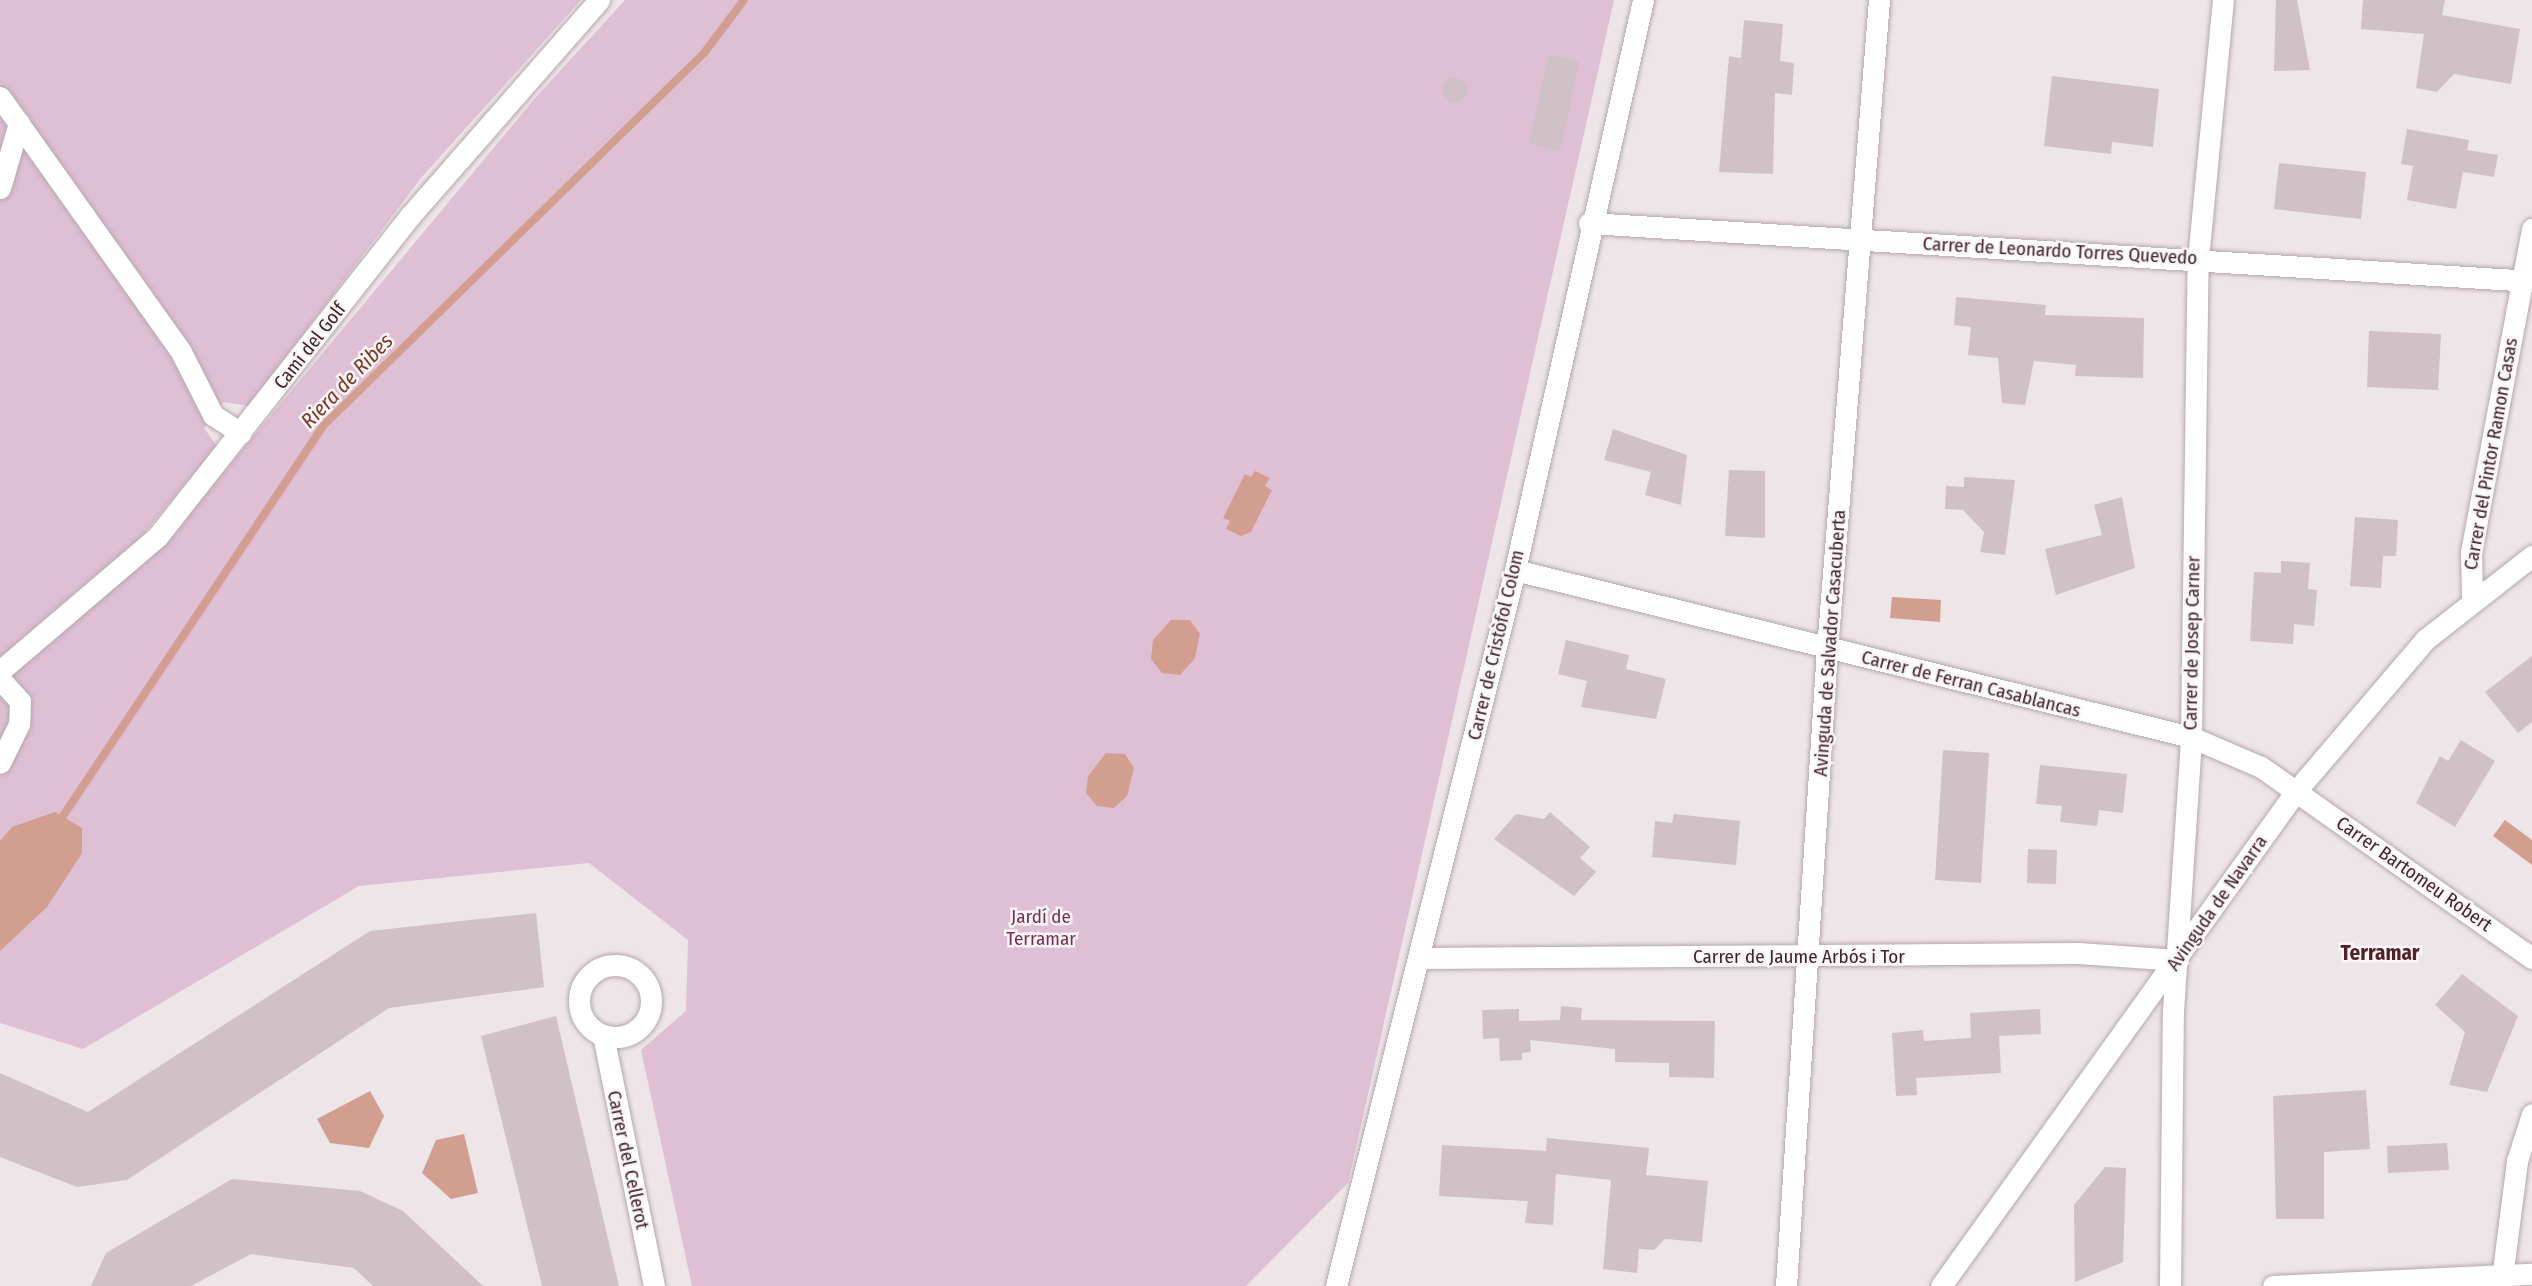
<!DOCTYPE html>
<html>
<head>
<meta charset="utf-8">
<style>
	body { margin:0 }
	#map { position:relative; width:2532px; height:1286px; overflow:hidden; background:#eee5e9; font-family:"Fira Sans Condensed",sans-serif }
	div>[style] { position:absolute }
	.green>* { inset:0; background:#debfd4 }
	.water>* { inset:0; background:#d19e8f }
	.stream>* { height:8px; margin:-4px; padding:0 4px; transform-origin:4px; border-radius:4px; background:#d19e8f }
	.building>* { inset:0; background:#cfc1c6 }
	.round { border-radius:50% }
	.roads { filter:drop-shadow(0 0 2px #b6a7ac) drop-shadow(0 0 2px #b6a7ac) }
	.minor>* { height:21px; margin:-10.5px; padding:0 10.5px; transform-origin:10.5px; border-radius:10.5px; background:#fff }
	.minor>.ring { margin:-10.5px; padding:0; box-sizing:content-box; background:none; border:21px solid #fff; border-radius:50% }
	span { translate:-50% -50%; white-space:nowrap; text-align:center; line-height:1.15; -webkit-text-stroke:5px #faf6f8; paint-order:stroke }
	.street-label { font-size:19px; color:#40242a }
	.park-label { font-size:19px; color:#772f56 }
	.water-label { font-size:21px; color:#7c351f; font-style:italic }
	.neighbourhood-label { font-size:21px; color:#522029; font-weight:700 }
</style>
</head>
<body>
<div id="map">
	<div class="green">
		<div style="clip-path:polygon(0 0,581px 0,421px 178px,249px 406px,223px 402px,204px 428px,217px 446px,140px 538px,0 657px)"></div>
		<div style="clip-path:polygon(625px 0,1614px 0,1348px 1183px,1246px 1286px,692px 1286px,641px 1050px,686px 1011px,688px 940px,589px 863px,359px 886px,83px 1049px,0 1023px,0 681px,164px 544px,536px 97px)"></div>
	</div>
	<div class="water">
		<div style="clip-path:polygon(1255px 471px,1270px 478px,1265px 486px,1272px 490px,1251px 532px,1241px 536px,1226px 529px,1230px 521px,1223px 518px,1245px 474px,1251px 477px)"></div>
		<div style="clip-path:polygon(1892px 597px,1941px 600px,1940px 622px,1890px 618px)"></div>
		<div style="clip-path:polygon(1171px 620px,1190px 620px,1200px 634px,1195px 658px,1180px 675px,1162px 673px,1151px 659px,1153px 640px)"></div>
		<div style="clip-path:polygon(1106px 753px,1125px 754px,1134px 768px,1127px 796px,1114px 808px,1097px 806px,1086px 793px,1088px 776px)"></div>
		<div style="clip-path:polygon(55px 812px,82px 828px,82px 853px,47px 907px,0 951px,0 841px,12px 827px)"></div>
		<div style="clip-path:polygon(2505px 820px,2532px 840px,2532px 865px,2493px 836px)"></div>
		<div style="clip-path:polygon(370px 1091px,384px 1116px,369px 1148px,330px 1143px,317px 1119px)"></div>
		<div style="clip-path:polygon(464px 1134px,478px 1193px,451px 1199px,422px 1173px,436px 1140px)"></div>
	</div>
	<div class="stream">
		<div style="left:59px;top:822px;width:475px;rotate:-56.3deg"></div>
		<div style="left:322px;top:427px;width:535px;rotate:-44.39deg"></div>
		<div style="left:704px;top:53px;width:66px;rotate:-53deg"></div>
	</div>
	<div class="building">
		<div style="clip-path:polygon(2276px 0,2297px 0,2310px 70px,2274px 71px)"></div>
		<div style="clip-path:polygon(2363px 0,2445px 0,2442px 15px,2520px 29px,2511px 84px,2454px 74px,2437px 92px,2416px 88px,2424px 34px,2361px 29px)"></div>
		<div style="clip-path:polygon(1744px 20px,1783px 24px,1780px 61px,1794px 63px,1792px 95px,1775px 93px,1773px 174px,1719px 172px,1729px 56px,1741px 58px)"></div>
		<div style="clip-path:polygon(1549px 55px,1579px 62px,1560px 151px,1529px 143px)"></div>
		<div style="clip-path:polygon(2052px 76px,2159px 89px,2153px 147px,2112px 142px,2111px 154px,2044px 146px)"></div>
		<div class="round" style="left:1443px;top:78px;width:24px;height:24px"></div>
		<div style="clip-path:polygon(2407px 129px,2469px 140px,2467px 150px,2498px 155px,2494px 177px,2463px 172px,2456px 209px,2407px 200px,2413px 166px,2401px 164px)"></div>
		<div style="clip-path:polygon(2279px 163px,2366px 172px,2361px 219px,2274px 209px)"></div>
		<div style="clip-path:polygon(1956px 297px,2046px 305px,2045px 315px,2144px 318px,2143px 378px,2075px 376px,2076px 365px,2034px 361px,2025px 405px,2002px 403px,1998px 358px,1968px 355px,1971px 327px,1954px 325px)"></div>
		<div style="clip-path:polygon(2369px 331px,2441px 334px,2438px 390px,2367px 387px)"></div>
		<div style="clip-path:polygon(1613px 429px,1687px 455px,1681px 505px,1645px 495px,1651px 472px,1604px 460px)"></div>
		<div style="clip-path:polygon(1729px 470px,1765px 471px,1765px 538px,1725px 536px)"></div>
		<div style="clip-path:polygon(1964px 477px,2015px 480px,2005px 555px,1980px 552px,1984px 532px,1963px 510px,1945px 509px,1946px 486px,1964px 487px)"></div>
		<div style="clip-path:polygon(2122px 497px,2135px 568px,2056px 595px,2045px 549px,2102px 535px,2094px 505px)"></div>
		<div style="clip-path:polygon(2355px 517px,2398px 520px,2396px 556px,2383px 556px,2381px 588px,2350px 586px)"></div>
		<div style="clip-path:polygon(2281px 561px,2310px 563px,2308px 589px,2317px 590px,2314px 626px,2294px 624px,2293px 644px,2250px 641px,2254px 572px,2281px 573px)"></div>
		<div style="clip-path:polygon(1566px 640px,1629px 655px,1626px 669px,1666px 679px,1656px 719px,1581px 707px,1587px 681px,1558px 674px)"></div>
		<div style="clip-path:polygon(2532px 656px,2532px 722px,2518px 733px,2485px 692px)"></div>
		<div style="clip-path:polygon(2461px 740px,2495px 761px,2455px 827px,2416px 803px,2440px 756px,2448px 761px)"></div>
		<div style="clip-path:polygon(1943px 750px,1989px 753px,1981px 883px,1935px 880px)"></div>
		<div style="clip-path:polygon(2040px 765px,2127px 774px,2123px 813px,2099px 810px,2097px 826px,2060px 822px,2062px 806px,2036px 804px)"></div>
		<div style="clip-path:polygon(1550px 812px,1590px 847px,1580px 858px,1596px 872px,1574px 896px,1494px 839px,1516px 814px,1544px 819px)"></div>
		<div style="clip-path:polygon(1674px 814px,1740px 821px,1736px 865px,1652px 857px,1655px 821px,1672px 823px)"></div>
		<div style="clip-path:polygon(2028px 849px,2057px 850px,2056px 884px,2027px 883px)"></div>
		<div style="clip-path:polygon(536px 913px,544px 987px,389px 1008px,127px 1180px,77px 1187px,0 1157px,0 1073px,88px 1112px,370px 931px)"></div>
		<div style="clip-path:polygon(2462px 974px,2518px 1016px,2487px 1092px,2449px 1085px,2465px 1032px,2435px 1005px)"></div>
		<div style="clip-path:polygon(1561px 1006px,1582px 1008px,1581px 1020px,1715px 1021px,1714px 1078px,1669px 1077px,1669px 1063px,1615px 1062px,1615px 1049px,1530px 1040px,1531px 1052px,1522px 1053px,1522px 1060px,1500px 1061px,1499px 1038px,1483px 1039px,1482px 1010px,1519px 1009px,1519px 1021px,1560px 1020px)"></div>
		<div style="clip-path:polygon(2040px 1009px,2041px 1034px,1999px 1036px,2001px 1073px,1916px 1078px,1917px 1095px,1896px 1096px,1892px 1033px,1923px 1030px,1924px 1041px,1971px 1038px,1970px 1013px)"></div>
		<div style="clip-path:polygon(556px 1016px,619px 1286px,542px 1286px,481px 1036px)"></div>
		<div style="clip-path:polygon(2366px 1090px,2370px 1149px,2324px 1152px,2324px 1219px,2276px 1219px,2273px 1096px)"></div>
		<div style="clip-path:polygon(1547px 1138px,1649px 1148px,1646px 1175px,1708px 1181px,1702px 1242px,1665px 1239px,1654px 1250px,1639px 1249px,1637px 1273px,1603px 1269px,1611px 1180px,1556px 1174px,1553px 1225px,1525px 1223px,1528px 1201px,1439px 1196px,1442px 1145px,1546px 1151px)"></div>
		<div style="clip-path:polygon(2447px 1143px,2449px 1170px,2388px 1173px,2387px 1146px)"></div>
		<div style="clip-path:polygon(2105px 1167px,2126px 1168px,2123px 1262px,2075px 1282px,2074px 1205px)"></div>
		<div style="clip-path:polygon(232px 1179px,360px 1191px,403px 1211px,483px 1286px,373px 1286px,354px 1268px,251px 1254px,191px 1286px,91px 1286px,106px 1253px)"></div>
	</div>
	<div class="roads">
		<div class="minor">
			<div style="left:0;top:97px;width:310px;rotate:54.6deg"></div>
			<div style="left:180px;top:350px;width:73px;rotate:63.1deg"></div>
			<div style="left:213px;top:415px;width:33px;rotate:33deg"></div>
			<div style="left:0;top:188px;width:68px;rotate:-73.7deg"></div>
			<div style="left:1589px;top:223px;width:945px;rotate:3.52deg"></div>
			<div style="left:1515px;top:570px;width:696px;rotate:13.88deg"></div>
			<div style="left:2191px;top:737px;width:76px;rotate:23.2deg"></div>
			<div style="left:2261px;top:767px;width:332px;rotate:35.2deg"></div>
			<div style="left:2472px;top:596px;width:44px;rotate:-91.3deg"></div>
			<div style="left:2471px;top:552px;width:329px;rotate:-79.3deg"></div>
			<div style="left:0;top:671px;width:208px;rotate:-40.5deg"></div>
			<div style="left:158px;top:536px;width:407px;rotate:-51.8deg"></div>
			<div style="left:410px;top:216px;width:287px;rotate:-48.8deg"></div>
			<div style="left:0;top:679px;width:30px;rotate:48deg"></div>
			<div style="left:20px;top:701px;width:23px;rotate:92deg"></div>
			<div style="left:19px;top:724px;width:43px;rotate:116deg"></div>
			<div style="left:1420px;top:958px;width:658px;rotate:-0.44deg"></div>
			<div style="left:2078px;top:953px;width:100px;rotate:4deg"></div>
			<div class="ring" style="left:579px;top:965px;width:51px;height:51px"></div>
			<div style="left:603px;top:1035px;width:256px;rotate:78.5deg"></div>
			<div style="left:1336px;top:1286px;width:738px;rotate:-75.96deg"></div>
			<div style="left:1515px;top:570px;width:584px;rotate:-77.34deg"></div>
			<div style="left:1786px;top:1286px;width:638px;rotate:-86.32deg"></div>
			<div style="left:1827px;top:649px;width:651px;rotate:-85.42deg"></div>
			<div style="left:1941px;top:1286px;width:609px;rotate:-54.35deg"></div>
			<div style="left:2296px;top:791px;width:200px;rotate:-49.5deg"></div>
			<div style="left:2426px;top:639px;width:135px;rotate:-38.1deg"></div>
			<div style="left:2170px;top:1286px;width:275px;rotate:-89.4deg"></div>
			<div style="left:2173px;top:1011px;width:275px;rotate:-86.2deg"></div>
			<div style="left:2191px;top:737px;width:478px;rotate:-89.2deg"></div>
			<div style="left:2198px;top:259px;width:260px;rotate:-84.5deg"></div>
			<div style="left:2273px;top:1286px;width:259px;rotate:-2.7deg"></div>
			<div style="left:2501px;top:1286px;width:126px;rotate:-82.7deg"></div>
			<div style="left:2517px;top:1161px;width:49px;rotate:-72.3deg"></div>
		</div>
	</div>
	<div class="street-label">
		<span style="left:2060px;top:251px;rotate:3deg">Carrer de Leonardo Torres Quevedo</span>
		<span style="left:310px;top:346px;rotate:-52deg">Camí del Golf</span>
		<span style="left:2491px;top:454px;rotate:-80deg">Carrer del Pintor Ramon Casas</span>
		<span style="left:1830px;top:643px;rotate:-86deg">Avinguda de Salvador Casacuberta</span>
		<span style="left:2192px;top:643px;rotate:-89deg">Carrer de Josep Carner</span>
		<span style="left:1496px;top:645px;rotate:-77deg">Carrer de Cristòfol Colom</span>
		<span style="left:1971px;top:684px;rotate:14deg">Carrer de Ferran Casablancas</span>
		<span style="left:2414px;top:874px;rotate:35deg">Carrer Bartomeu Robert</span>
		<span style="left:2217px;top:903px;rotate:-55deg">Avinguda de Navarra</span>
		<span style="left:1799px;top:957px">Carrer de Jaume Arbós i Tor</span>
		<span style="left:628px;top:1160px;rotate:78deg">Carrer del Cellerot</span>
	</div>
	<div class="park-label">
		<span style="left:1041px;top:928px">Jardí de<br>Terramar</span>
	</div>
	<div class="water-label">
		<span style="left:347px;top:381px;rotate:-46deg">Riera de Ribes</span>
	</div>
	<div class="neighbourhood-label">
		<span style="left:2380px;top:953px">Terramar</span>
	</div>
</div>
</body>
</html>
